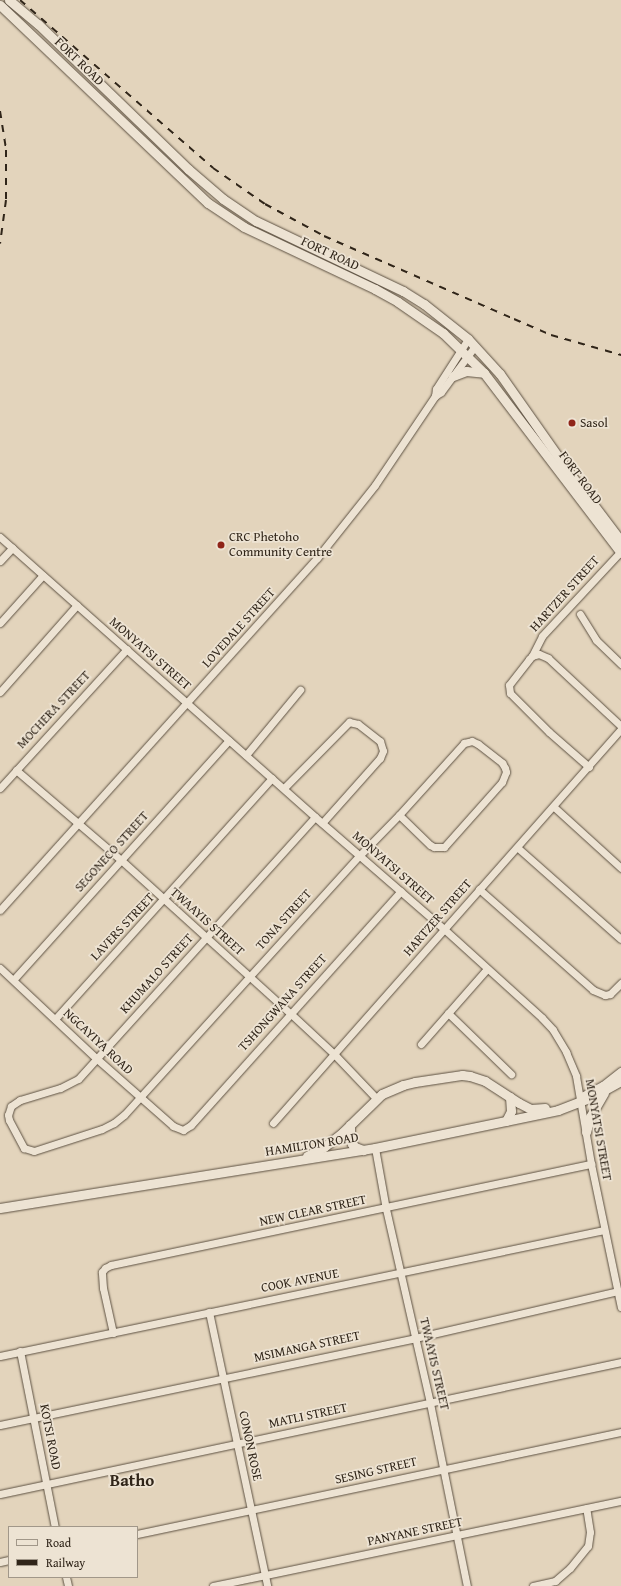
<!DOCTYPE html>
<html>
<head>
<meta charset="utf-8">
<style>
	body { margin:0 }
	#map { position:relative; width:621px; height:1586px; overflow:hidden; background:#e3d4bc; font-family:"Gentium Book Plus",serif }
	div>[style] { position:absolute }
	.roads { filter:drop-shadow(0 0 1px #5d5142) drop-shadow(0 0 1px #5d5142) }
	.street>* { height:7px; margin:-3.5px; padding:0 3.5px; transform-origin:3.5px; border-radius:3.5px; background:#ede3d3 }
	.secondary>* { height:9px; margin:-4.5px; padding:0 4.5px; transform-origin:4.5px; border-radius:4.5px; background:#ede3d3 }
	.rail>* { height:2px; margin-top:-1px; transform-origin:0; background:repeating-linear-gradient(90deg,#302519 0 7px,transparent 0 14px) }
	.dots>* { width:11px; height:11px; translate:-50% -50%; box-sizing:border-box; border:2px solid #ede3d3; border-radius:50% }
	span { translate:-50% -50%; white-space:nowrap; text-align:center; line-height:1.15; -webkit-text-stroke:3.5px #ede3d3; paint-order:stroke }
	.street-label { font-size:13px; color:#302519 }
	.poi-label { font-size:13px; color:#302519 }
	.left { translate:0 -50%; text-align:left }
	.district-label { font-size:17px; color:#302519; font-weight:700 }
	.legend { position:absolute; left:8px; top:1526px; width:130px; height:52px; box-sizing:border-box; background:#ede3d3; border:1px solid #a19789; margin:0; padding:5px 7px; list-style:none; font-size:12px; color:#302519 }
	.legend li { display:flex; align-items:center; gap:8px; height:20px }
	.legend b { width:20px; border:1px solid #a19789 }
</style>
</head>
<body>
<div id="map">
	<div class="roads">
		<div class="street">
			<div style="left:435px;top:396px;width:7px;rotate:-82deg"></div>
			<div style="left:436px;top:389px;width:59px;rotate:-57.4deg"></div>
			<div style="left:0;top:537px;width:421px;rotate:41.6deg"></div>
			<div style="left:315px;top:817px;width:171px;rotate:41deg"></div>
			<div style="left:444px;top:929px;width:132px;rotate:42.2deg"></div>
			<div style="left:542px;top:1018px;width:16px;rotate:47deg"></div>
			<div style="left:553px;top:1030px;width:26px;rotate:59deg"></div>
			<div style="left:566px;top:1052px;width:26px;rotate:67deg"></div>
			<div style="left:576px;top:1076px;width:89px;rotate:80.3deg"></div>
			<div style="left:591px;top:1164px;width:146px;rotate:78.2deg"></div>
			<div style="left:0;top:561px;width:18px;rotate:-47deg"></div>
			<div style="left:580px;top:614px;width:31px;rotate:58deg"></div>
			<div style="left:596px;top:640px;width:35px;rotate:44deg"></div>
			<div style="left:0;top:623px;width:64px;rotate:-48.1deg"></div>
			<div style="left:532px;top:656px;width:22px;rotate:-63deg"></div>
			<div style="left:542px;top:636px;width:115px;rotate:-47.1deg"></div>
			<div style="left:0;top:692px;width:116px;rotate:-48.5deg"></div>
			<div style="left:246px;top:755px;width:85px;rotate:-50.3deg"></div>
			<div style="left:589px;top:767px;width:53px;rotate:-138.8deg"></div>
			<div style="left:549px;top:732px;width:55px;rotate:-135deg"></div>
			<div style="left:510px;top:693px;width:8px;rotate:-97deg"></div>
			<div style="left:509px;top:685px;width:33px;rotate:-52deg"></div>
			<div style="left:529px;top:659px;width:4px;rotate:-45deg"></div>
			<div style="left:532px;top:656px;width:7px;rotate:-16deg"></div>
			<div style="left:539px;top:654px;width:10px;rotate:24deg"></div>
			<div style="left:548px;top:658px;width:100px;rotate:43deg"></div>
			<div style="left:16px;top:770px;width:138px;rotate:40.6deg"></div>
			<div style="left:121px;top:860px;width:228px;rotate:42.2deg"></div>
			<div style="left:290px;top:1013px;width:62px;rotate:43deg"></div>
			<div style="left:335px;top:1055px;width:59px;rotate:46.4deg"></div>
			<div style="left:0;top:788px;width:188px;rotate:-47.6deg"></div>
			<div style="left:284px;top:788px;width:93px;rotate:-45.4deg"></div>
			<div style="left:349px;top:722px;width:9px;rotate:13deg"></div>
			<div style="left:358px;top:724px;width:28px;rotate:38deg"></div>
			<div style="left:380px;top:741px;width:10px;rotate:73deg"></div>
			<div style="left:383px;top:751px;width:8px;rotate:113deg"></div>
			<div style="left:380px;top:758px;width:87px;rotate:131.7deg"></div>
			<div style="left:554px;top:807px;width:91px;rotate:42.3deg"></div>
			<div style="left:315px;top:817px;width:353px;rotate:132.1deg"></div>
			<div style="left:78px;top:1079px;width:20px;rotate:153deg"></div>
			<div style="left:60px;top:1088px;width:42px;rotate:163.3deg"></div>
			<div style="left:20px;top:1100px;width:11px;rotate:146deg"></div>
			<div style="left:11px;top:1106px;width:9px;rotate:108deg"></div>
			<div style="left:8px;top:1115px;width:5px;rotate:79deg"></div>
			<div style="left:9px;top:1120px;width:32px;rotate:62deg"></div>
			<div style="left:24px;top:1148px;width:10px;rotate:17deg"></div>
			<div style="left:34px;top:1151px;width:71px;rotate:-17.9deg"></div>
			<div style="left:102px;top:1129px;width:13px;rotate:-27deg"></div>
			<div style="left:114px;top:1123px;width:13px;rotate:-39deg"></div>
			<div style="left:124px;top:1115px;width:351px;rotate:-47.8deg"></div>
			<div style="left:360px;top:855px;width:56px;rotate:-45.7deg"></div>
			<div style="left:399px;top:815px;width:97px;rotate:-47.9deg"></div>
			<div style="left:464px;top:743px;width:8px;rotate:-14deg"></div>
			<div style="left:472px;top:741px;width:7px;rotate:27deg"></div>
			<div style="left:478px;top:744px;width:31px;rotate:38deg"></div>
			<div style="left:502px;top:763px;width:6px;rotate:59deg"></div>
			<div style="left:505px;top:768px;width:4px;rotate:76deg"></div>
			<div style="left:506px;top:772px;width:11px;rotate:112deg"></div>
			<div style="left:502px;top:782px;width:87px;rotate:131.7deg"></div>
			<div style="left:444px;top:847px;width:10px;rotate:180deg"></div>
			<div style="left:434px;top:847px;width:4px;rotate:-153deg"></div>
			<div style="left:430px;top:845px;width:43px;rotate:-135.9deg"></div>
			<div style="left:518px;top:848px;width:137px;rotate:41.5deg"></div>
			<div style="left:479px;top:889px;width:152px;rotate:41.5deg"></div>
			<div style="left:593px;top:990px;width:13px;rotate:23deg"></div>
			<div style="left:605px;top:995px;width:5px;rotate:-11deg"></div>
			<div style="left:610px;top:994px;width:16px;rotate:-45deg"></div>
			<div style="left:0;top:910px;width:474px;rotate:-48deg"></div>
			<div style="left:317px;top:558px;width:93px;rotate:-51.5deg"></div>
			<div style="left:375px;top:485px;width:107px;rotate:-56deg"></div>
			<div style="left:435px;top:396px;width:7px;rotate:-34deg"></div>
			<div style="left:441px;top:392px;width:57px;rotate:-53.5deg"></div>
			<div style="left:0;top:968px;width:132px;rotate:43.2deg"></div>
			<div style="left:96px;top:1058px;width:103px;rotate:41.4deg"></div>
			<div style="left:173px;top:1126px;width:11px;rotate:22deg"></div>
			<div style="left:183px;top:1130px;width:9px;rotate:-32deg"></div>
			<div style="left:191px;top:1125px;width:314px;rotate:-48.1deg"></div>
			<div style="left:14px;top:979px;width:321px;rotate:-48deg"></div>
			<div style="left:448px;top:1013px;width:88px;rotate:44.1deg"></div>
			<div style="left:55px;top:1019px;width:324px;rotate:-48deg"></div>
			<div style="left:421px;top:1044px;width:100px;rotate:-48.7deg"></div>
			<div style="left:273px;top:1123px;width:526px;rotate:-48.55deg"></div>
			<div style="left:375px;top:1148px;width:62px;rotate:79.8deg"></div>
			<div style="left:386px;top:1209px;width:199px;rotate:77.2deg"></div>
			<div style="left:430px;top:1403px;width:187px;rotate:78.6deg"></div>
			<div style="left:209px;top:1312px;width:280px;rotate:78deg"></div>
			<div style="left:113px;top:1333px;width:46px;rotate:-102.5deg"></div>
			<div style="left:103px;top:1288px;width:16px;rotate:-94deg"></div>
			<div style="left:102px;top:1272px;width:5px;rotate:-53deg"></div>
			<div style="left:105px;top:1268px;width:7px;rotate:-27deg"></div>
			<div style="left:111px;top:1265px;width:491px;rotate:-11.9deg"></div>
			<div style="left:20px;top:1351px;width:179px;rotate:78.8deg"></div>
			<div style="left:0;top:1356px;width:617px;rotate:-11.78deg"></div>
			<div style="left:0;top:1425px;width:424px;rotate:-11.8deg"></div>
			<div style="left:415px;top:1338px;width:208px;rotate:-13deg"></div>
			<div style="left:0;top:1494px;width:635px;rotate:-12deg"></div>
			<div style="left:137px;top:1534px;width:495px;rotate:-11.9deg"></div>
			<div style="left:0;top:1562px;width:9px;rotate:-13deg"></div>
			<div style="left:66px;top:1577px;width:9px;rotate:77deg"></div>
			<div style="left:213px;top:1586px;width:417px;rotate:-11.8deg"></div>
			<div style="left:533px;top:1586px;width:23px;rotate:-13deg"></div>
			<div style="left:555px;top:1581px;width:20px;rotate:-41deg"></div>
			<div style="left:570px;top:1568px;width:28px;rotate:-51deg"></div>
			<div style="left:588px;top:1546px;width:14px;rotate:-82deg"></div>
			<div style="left:590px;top:1532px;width:24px;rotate:-99deg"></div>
		</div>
		<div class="secondary">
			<div style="left:9px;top:0;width:38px;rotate:40deg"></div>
			<div style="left:38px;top:24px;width:209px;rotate:44deg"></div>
			<div style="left:188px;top:169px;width:46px;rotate:40.6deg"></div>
			<div style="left:223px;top:199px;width:40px;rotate:34deg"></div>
			<div style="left:256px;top:221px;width:163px;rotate:25.5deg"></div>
			<div style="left:403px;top:291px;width:25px;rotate:32deg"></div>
			<div style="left:424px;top:304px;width:56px;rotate:38.5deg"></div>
			<div style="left:468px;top:339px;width:47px;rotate:47.6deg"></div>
			<div style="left:500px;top:374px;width:123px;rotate:54.9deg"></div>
			<div style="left:571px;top:475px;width:83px;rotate:52.9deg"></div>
			<div style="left:0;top:5px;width:287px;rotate:43.6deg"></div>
			<div style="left:208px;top:203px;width:43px;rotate:33.7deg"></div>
			<div style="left:244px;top:227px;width:145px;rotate:25.3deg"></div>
			<div style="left:375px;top:289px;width:26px;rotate:29deg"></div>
			<div style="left:398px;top:302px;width:55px;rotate:34.6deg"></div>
			<div style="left:443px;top:333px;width:57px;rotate:44.3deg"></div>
			<div style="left:484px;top:373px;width:226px;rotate:52.7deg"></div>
			<div style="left:453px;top:376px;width:14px;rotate:-21deg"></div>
			<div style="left:466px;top:371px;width:18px;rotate:6deg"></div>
			<div style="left:582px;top:1097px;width:24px;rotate:-28deg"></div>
			<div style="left:603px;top:1086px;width:23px;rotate:-38deg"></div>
			<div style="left:506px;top:1121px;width:11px;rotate:-63deg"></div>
			<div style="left:511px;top:1111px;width:14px;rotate:-94deg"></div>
			<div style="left:350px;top:1125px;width:8px;rotate:90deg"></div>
			<div style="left:350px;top:1133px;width:11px;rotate:80deg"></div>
			<div style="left:352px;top:1144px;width:4px;rotate:45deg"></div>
			<div style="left:355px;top:1147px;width:9px;rotate:21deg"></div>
			<div style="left:586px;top:1132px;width:16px;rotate:-75deg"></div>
			<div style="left:590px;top:1117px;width:28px;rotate:-60deg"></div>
			<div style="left:307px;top:1156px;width:19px;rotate:-28deg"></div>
			<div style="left:324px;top:1147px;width:24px;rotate:-38deg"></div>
			<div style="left:343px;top:1132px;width:54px;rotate:-44.3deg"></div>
			<div style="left:382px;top:1094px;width:23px;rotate:-23deg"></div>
			<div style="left:403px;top:1085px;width:12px;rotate:-14deg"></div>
			<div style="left:415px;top:1082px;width:48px;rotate:-8.5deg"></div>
			<div style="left:462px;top:1075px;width:8px;rotate:7deg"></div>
			<div style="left:470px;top:1076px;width:16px;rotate:18deg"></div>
			<div style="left:485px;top:1081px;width:40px;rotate:32.9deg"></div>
			<div style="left:519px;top:1103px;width:13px;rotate:27deg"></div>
			<div style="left:531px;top:1109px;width:14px;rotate:-4deg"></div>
			<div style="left:0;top:1208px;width:380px;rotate:-9.1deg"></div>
			<div style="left:375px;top:1148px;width:187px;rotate:-11.7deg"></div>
			<div style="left:558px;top:1110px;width:34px;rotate:-21deg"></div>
			<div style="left:590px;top:1098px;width:35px;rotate:-29deg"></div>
		</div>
	</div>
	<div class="rail">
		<div style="left:20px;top:0;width:256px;rotate:41deg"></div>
		<div style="left:213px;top:168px;width:63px;rotate:34.7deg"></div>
		<div style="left:265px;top:204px;width:67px;rotate:28.5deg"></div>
		<div style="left:324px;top:236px;width:207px;rotate:23.6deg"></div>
		<div style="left:514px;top:319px;width:40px;rotate:23.4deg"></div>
		<div style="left:551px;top:335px;width:73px;rotate:15.9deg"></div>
		<div style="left:0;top:111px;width:39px;rotate:81deg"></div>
		<div style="left:6px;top:150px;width:50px;rotate:90deg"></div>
		<div style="left:6px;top:200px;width:44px;rotate:97.8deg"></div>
	</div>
	<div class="dots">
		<div style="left:572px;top:423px;background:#8f2418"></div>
		<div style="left:221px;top:545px;background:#8f2418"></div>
	</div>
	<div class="street-label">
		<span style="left:79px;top:62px;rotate:44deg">FORT ROAD</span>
		<span style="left:330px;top:254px;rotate:25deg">FORT ROAD</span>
		<span style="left:580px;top:478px;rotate:53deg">FORT ROAD</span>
		<span style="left:565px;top:594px;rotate:-48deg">HARTZER STREET</span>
		<span style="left:239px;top:628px;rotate:-48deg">LOVEDALE STREET</span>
		<span style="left:150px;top:654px;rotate:41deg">MONYATSI STREET</span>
		<span style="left:54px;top:710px;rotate:-47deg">MOCHERA STREET</span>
		<span style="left:112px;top:852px;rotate:-48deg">SEGONECO STREET</span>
		<span style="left:393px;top:868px;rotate:41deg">MONYATSI STREET</span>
		<span style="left:438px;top:918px;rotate:-49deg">HARTZER STREET</span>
		<span style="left:284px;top:920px;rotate:-48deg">TONA STREET</span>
		<span style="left:207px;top:922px;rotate:42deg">TWAAYIS STREET</span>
		<span style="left:123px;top:927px;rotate:-47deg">LAVERS STREET</span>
		<span style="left:157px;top:974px;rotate:-48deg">KHUMALO STREET</span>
		<span style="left:283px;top:1003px;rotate:-48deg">TSHONGWANA STREET</span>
		<span style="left:98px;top:1042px;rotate:43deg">NGCAYIYA ROAD</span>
		<span style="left:598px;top:1130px;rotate:80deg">MONYATSI STREET</span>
		<span style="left:312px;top:1145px;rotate:-9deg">HAMILTON ROAD</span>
		<span style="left:313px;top:1211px;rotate:-12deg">NEW CLEAR STREET</span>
		<span style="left:300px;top:1281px;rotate:-11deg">COOK AVENUE</span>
		<span style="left:307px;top:1347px;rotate:-12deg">MSIMANGA STREET</span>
		<span style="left:434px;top:1364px;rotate:77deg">TWAAYIS STREET</span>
		<span style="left:308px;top:1416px;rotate:-12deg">MATLI STREET</span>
		<span style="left:50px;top:1437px;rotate:79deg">KOTSI ROAD</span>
		<span style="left:250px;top:1446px;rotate:78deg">CONON ROSE</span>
		<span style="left:376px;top:1471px;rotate:-13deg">SESING STREET</span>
		<span style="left:415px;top:1532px;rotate:-12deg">PANYANE STREET</span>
	</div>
	<div class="poi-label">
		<span class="left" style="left:580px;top:423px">Sasol</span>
		<span class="left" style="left:229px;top:545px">CRC Phetoho<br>Community Centre</span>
	</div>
	<div class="district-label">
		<span style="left:132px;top:1480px">Batho</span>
	</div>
	<ul class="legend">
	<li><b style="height:5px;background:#ede3d3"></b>Road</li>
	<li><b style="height:5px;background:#302519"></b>Railway</li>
	</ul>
</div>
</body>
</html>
